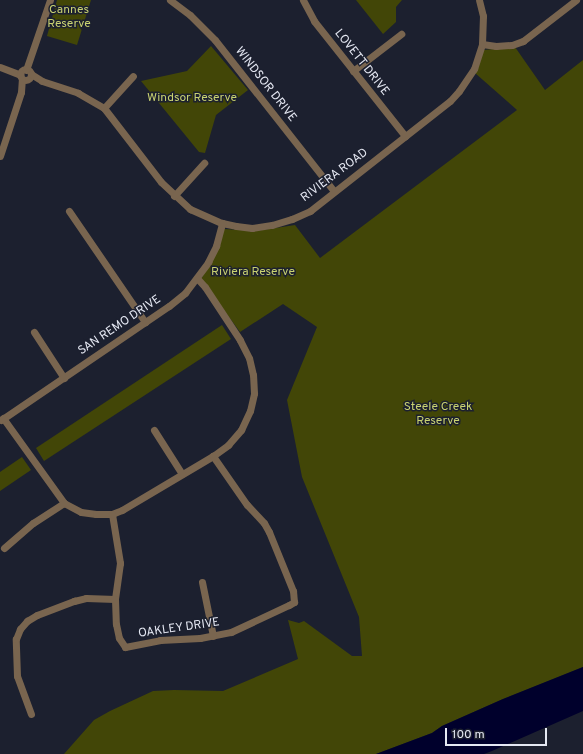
<!DOCTYPE html>
<html>
<head>
<meta charset="utf-8">
<style>
	body { margin:0 }
	#map { position:relative; width:583px; height:754px; overflow:hidden; background:#1c202f; font-family:Overpass,sans-serif }
	div>[style] { position:absolute }
	.green>* { inset:0; background:#424607 }
	.water>* { inset:0; background:#00002c }
	.street>* { height:7px; margin:-3.5px; padding:0 3.5px; transform-origin:3.5px; border-radius:3.5px; background:#79654f }
	.street>.ring { margin:-3.5px; padding:0; box-sizing:content-box; background:none; border:7px solid #79654f; border-radius:50% }
	span { translate:-50% -50%; white-space:nowrap; text-align:center; line-height:1.15; -webkit-text-stroke:3px #1c202f; paint-order:stroke }
	.park-label { font-size:12px; color:#c9d271 }
	.street-label { font-size:12px; color:#e5e8f3 }
	.scale { position:absolute; left:445px; top:728px; width:102px; height:18px; box-sizing:border-box; border:2px solid #e5e8f3; border-top:0; padding-left:5px; font-size:12px; line-height:14px; white-space:nowrap; color:#e5e8f3; -webkit-text-stroke:3px #1c202f; paint-order:stroke }
</style>
</head>
<body>
<div id="map">
	<div class="green">
		<div style="clip-path:polygon(57px 0,91px 0,77px 45px,47px 36px)"></div>
		<div style="clip-path:polygon(356px 0,402px 0,396px 7px,396px 22px,383px 34px)"></div>
		<div style="clip-path:polygon(211px 46px,248px 90px,216px 115px,205px 153px,199px 152px,141px 81px,187px 71px)"></div>
		<div style="clip-path:polygon(515px 47px,545px 90px,583px 60px,583px 667px,503px 699px,442px 726px,432px 733px,376px 754px,64px 754px,94px 720px,110px 711px,153px 691px,174px 690px,223px 691px,298px 659px,288px 620px,299px 623px,304px 621px,352px 656px,362px 656px,359px 617px,302px 477px,287px 400px,317px 327px,283px 304px,240px 332px,201px 279px,218px 249px,224px 229px,256px 231px,295px 225px,320px 258px,517px 110px,475px 73px,483px 50px)"></div>
		<div style="clip-path:polygon(222px 325px,231px 339px,44px 461px,36px 448px)"></div>
		<div style="clip-path:polygon(22px 457px,31px 470px,0 491px,0 472px)"></div>
	</div>
	<div class="water">
		<div style="clip-path:polygon(583px 667px,583px 711px,492px 751px,484px 754px,376px 754px,432px 733px,442px 726px,503px 699px)"></div>
	</div>
	<div class="street">
		<div style="left:170px;top:0;width:25px;rotate:37deg"></div>
		<div style="left:190px;top:15px;width:35px;rotate:45deg"></div>
		<div style="left:215px;top:40px;width:192px;rotate:51.8deg"></div>
		<div style="left:303px;top:0;width:24px;rotate:62deg"></div>
		<div style="left:314px;top:21px;width:147px;rotate:51.6deg"></div>
		<div style="left:482px;top:44px;width:14px;rotate:8deg"></div>
		<div style="left:496px;top:46px;width:16px;rotate:-4deg"></div>
		<div style="left:512px;top:45px;width:12px;rotate:-20deg"></div>
		<div style="left:523px;top:41px;width:67px;rotate:-37.7deg"></div>
		<div style="left:0;top:67px;width:22px;rotate:21deg"></div>
		<div class="ring" style="left:20.5px;top:69.5px;width:4px;height:4px"></div>
		<div style="left:26px;top:70px;width:74px;rotate:-71.1deg"></div>
		<div style="left:353px;top:71px;width:61px;rotate:-37.6deg"></div>
		<div style="left:31px;top:74px;width:13px;rotate:32deg"></div>
		<div style="left:42px;top:81px;width:38px;rotate:18deg"></div>
		<div style="left:78px;top:93px;width:30px;rotate:30deg"></div>
		<div style="left:104px;top:108px;width:93px;rotate:52.4deg"></div>
		<div style="left:161px;top:182px;width:40px;rotate:43deg"></div>
		<div style="left:190px;top:209px;width:35px;rotate:24deg"></div>
		<div style="left:222px;top:223px;width:14px;rotate:12deg"></div>
		<div style="left:236px;top:226px;width:16px;rotate:7deg"></div>
		<div style="left:252px;top:228px;width:20px;rotate:-9deg"></div>
		<div style="left:272px;top:225px;width:21px;rotate:-17deg"></div>
		<div style="left:292px;top:219px;width:20px;rotate:-24deg"></div>
		<div style="left:310px;top:211px;width:178px;rotate:-38.2deg"></div>
		<div style="left:450px;top:101px;width:13px;rotate:-48deg"></div>
		<div style="left:459px;top:91px;width:27px;rotate:-56deg"></div>
		<div style="left:474px;top:69px;width:26px;rotate:-72deg"></div>
		<div style="left:482px;top:44px;width:28px;rotate:-88deg"></div>
		<div style="left:483px;top:16px;width:16px;rotate:-104deg"></div>
		<div style="left:104px;top:108px;width:43px;rotate:-47.8deg"></div>
		<div style="left:0;top:156px;width:67px;rotate:-71.8deg"></div>
		<div style="left:21px;top:92px;width:13px;rotate:-86deg"></div>
		<div style="left:174px;top:196px;width:45px;rotate:-47.7deg"></div>
		<div style="left:69px;top:211px;width:135px;rotate:55.6deg"></div>
		<div style="left:34px;top:332px;width:55px;rotate:56.9deg"></div>
		<div style="left:3px;top:418px;width:105px;rotate:54.3deg"></div>
		<div style="left:64px;top:503px;width:19px;rotate:28deg"></div>
		<div style="left:81px;top:512px;width:15px;rotate:8deg"></div>
		<div style="left:96px;top:514px;width:16px"></div>
		<div style="left:112px;top:514px;width:11px;rotate:-22deg"></div>
		<div style="left:122px;top:510px;width:106px;rotate:-30.7deg"></div>
		<div style="left:213px;top:456px;width:19px;rotate:-36deg"></div>
		<div style="left:228px;top:445px;width:20px;rotate:-49deg"></div>
		<div style="left:241px;top:430px;width:21px;rotate:-65deg"></div>
		<div style="left:250px;top:411px;width:18px;rotate:-77deg"></div>
		<div style="left:254px;top:393px;width:18px;rotate:-93deg"></div>
		<div style="left:253px;top:375px;width:17px;rotate:-103deg"></div>
		<div style="left:249px;top:358px;width:20px;rotate:-117deg"></div>
		<div style="left:240px;top:340px;width:64px;rotate:-123.4deg"></div>
		<div style="left:205px;top:287px;width:12px;rotate:-132deg"></div>
		<div style="left:1px;top:420px;width:203px;rotate:-34.2deg"></div>
		<div style="left:169px;top:306px;width:21px;rotate:-39deg"></div>
		<div style="left:185px;top:293px;width:39px;rotate:-53deg"></div>
		<div style="left:208px;top:262px;width:18px;rotate:-63deg"></div>
		<div style="left:216px;top:246px;width:24px;rotate:-75deg"></div>
		<div style="left:154px;top:430px;width:52px;rotate:57.5deg"></div>
		<div style="left:112px;top:514px;width:50px;rotate:80.7deg"></div>
		<div style="left:120px;top:563px;width:36px;rotate:98deg"></div>
		<div style="left:115px;top:599px;width:25px;rotate:88deg"></div>
		<div style="left:116px;top:624px;width:14px;rotate:78deg"></div>
		<div style="left:119px;top:638px;width:11px;rotate:56deg"></div>
		<div style="left:125px;top:647px;width:36px;rotate:-11deg"></div>
		<div style="left:160px;top:640px;width:40px;rotate:-2.9deg"></div>
		<div style="left:200px;top:638px;width:32px;rotate:-11deg"></div>
		<div style="left:231px;top:632px;width:64px;rotate:-25deg"></div>
		<div style="left:289px;top:605px;width:6px;rotate:-31deg"></div>
		<div style="left:294px;top:602px;width:11px;rotate:-95deg"></div>
		<div style="left:293px;top:591px;width:64px;rotate:-112.1deg"></div>
		<div style="left:269px;top:532px;width:10px;rotate:-119deg"></div>
		<div style="left:264px;top:523px;width:25px;rotate:-133deg"></div>
		<div style="left:247px;top:505px;width:60px;rotate:-124.8deg"></div>
		<div style="left:4px;top:548px;width:38px;rotate:-41deg"></div>
		<div style="left:33px;top:523px;width:37px;rotate:-33deg"></div>
		<div style="left:202px;top:582px;width:55px;rotate:78.5deg"></div>
		<div style="left:31px;top:714px;width:40px;rotate:-110.2deg"></div>
		<div style="left:17px;top:676px;width:37px;rotate:-92deg"></div>
		<div style="left:16px;top:639px;width:11px;rotate:-68deg"></div>
		<div style="left:20px;top:629px;width:11px;rotate:-49deg"></div>
		<div style="left:27px;top:621px;width:12px;rotate:-31deg"></div>
		<div style="left:37px;top:615px;width:40px;rotate:-21deg"></div>
		<div style="left:74px;top:601px;width:12px;rotate:-14deg"></div>
		<div style="left:86px;top:598px;width:29px;rotate:2deg"></div>
	</div>
	<div class="park-label">
		<span style="left:69px;top:18px">Cannes<br>Reserve</span>
		<span style="left:192px;top:99px">Windsor Reserve</span>
		<span style="left:253px;top:273px">Riviera Reserve</span>
		<span style="left:438px;top:415px">Steele Creek<br>Reserve</span>
	</div>
	<div class="street-label">
		<span style="left:361px;top:63px;rotate:52deg">LOVETT DRIVE</span>
		<span style="left:265px;top:85px;rotate:52deg">WINDSOR DRIVE</span>
		<span style="left:335px;top:176px;rotate:-37deg">RIVIERA ROAD</span>
		<span style="left:120px;top:326px;rotate:-34deg">SAN REMO DRIVE</span>
		<span style="left:179px;top:629px;rotate:-8deg">OAKLEY DRIVE</span>
	</div>
	<div class="scale">100 m</div>
</div>
</body>
</html>
